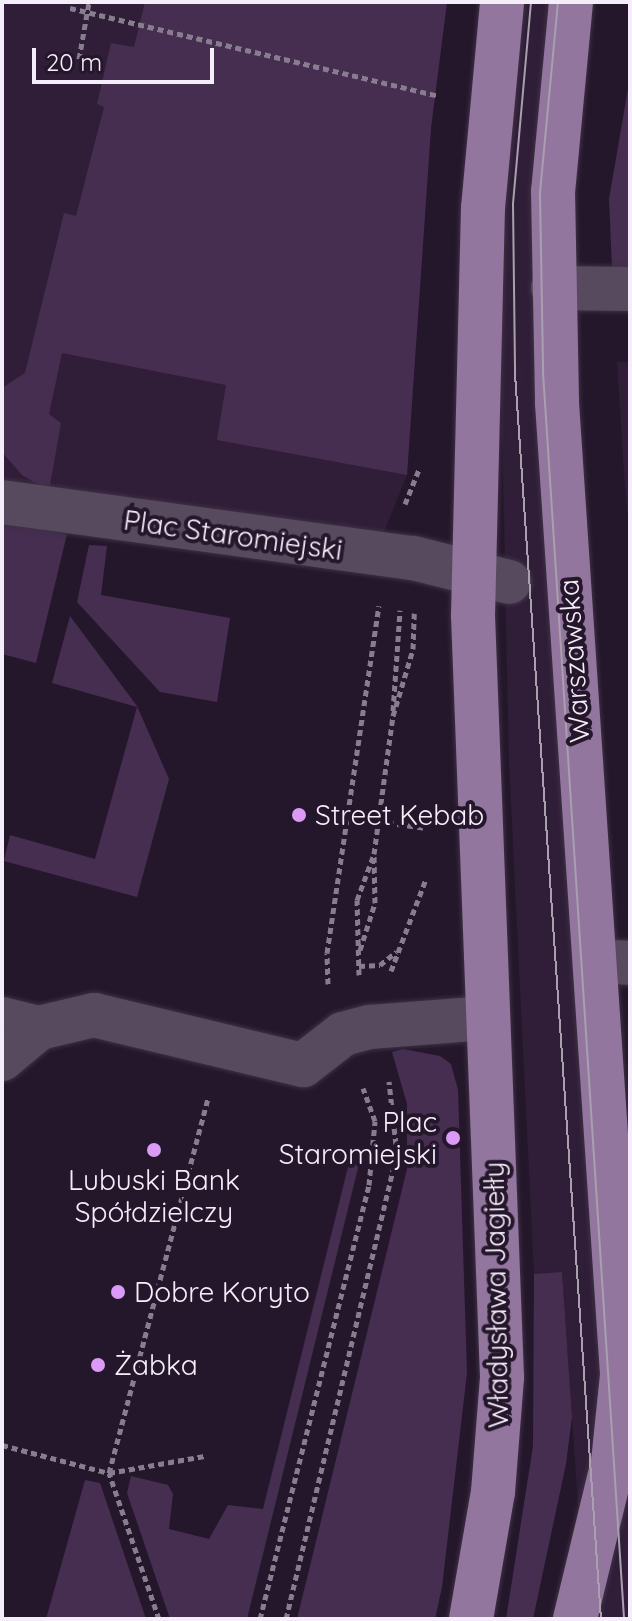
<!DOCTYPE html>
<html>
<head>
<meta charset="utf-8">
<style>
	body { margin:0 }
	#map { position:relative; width:632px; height:1621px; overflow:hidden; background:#25172b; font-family:Quicksand,sans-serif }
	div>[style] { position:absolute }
	.built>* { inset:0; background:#301e38 }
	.green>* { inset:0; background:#462e51 }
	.path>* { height:5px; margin-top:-2.5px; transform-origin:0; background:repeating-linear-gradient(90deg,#887d8e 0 6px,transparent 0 10px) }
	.roads { filter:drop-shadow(0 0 2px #3e3144) drop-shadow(0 0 2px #3e3144) }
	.minor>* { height:44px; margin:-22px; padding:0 22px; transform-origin:22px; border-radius:22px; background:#584a5e }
	.major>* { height:44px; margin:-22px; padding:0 22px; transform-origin:22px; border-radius:22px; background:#92769e }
	.tram>* { height:2px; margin:-1px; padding:0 1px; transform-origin:1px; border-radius:1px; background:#a99faf }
	.dots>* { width:22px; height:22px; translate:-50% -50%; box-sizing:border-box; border:4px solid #25172b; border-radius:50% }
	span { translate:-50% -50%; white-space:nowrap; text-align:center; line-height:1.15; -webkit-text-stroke:8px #25172b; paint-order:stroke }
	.street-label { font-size:28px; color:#f6edfb }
	.poi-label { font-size:28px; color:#f6edfb }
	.left { translate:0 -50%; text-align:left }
	.right { translate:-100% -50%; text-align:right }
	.frame { position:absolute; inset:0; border:4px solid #f6edfb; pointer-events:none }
	.scale { position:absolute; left:32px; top:48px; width:182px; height:36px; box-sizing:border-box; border:4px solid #f6edfb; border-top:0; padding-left:10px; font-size:24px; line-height:28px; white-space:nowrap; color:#f6edfb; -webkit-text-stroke:6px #25172b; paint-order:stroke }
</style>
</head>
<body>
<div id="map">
	<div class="built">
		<div style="clip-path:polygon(2px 2px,447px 2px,431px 128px,407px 475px,380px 542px,2px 487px)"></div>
		<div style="clip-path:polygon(518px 2px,569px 2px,560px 100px,630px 1477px,630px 1619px,586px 1619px,562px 1273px,534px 1274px,509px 762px,499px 281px)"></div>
		<div style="clip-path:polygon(617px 362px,630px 362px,630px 535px,625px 488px)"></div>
	</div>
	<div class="green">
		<div style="clip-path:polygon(145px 2px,447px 2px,431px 128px,407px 475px,217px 440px,226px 385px,62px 353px,49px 414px,61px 423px,49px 491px,22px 475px,2px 452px,2px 388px,25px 373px,64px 213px,76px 216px,104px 107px,97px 104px,111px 43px,134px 47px)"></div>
		<div style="clip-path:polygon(630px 77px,630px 268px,612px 268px,609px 199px)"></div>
		<div style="clip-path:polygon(2px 523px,67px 534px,36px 663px,2px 654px)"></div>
		<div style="clip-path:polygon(89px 545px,107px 546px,101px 595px,230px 618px,217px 702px,160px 692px,77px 602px)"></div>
		<div style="clip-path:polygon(70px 616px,137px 706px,169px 779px,137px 897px,4px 861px,10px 835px,95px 859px,137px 707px,52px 683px)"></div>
		<div style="clip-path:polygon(403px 1049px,440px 1056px,451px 1064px,458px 1090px,467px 1373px,442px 1587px,435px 1619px,297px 1619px,407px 1169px,407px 1104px,392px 1052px)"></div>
		<div style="clip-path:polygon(352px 1151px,361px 1156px,247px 1619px,170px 1619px,127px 1493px,131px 1476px,168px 1485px,173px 1494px,169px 1529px,209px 1539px,228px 1505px,263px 1509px)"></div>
		<div style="clip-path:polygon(562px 1272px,572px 1417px,566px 1464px,533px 1619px,506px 1619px,533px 1446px,534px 1274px)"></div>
		<div style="clip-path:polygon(85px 1480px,100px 1483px,146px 1619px,46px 1619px)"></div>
	</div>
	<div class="path">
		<div style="left:70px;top:8px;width:379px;rotate:13.4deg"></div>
		<div style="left:79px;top:59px;width:58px;rotate:-80deg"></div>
		<div style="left:405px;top:504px;width:38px;rotate:-68deg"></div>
		<div style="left:393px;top:711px;width:101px;rotate:-86deg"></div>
		<div style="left:348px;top:817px;width:79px;rotate:8deg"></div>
		<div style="left:360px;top:950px;width:49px;rotate:-72.3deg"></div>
		<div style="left:375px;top:903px;width:48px;rotate:-91.2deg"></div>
		<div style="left:359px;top:966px;width:21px;rotate:-3deg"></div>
		<div style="left:380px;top:965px;width:21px;rotate:-39deg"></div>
		<div style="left:391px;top:971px;width:98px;rotate:-69.2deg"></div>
		<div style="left:359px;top:975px;width:75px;rotate:-91.5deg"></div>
		<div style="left:357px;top:900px;width:49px;rotate:-69.7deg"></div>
		<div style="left:374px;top:854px;width:139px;rotate:-82.2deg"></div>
		<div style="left:393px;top:716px;width:70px;rotate:-73.4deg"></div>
		<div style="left:413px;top:649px;width:36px;rotate:-88deg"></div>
		<div style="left:328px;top:984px;width:31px;rotate:-92deg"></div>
		<div style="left:327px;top:953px;width:351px;rotate:-81.5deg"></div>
		<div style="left:2px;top:1445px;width:111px;rotate:14.7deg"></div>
		<div style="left:109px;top:1473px;width:97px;rotate:-10.1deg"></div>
		<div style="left:159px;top:1619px;width:154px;rotate:-108.9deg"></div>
		<div style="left:109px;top:1473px;width:389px;rotate:-75.2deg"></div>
		<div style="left:260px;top:1619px;width:447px;rotate:-75.9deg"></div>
		<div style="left:369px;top:1185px;width:64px;rotate:-84.6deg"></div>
		<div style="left:375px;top:1121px;width:35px;rotate:-110deg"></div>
		<div style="left:286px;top:1619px;width:478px;rotate:-76.6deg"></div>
		<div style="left:397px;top:1154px;width:73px;rotate:-96.3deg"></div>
	</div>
	<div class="roads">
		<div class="minor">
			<div style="left:553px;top:288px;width:77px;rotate:0.7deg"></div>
			<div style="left:2px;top:502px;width:415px;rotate:7.8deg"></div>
			<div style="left:413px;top:558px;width:99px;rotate:14deg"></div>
			<div style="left:595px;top:961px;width:35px;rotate:3deg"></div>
			<div style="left:2px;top:1019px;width:38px;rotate:14deg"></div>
			<div style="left:39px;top:1028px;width:57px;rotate:-13.3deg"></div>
			<div style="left:94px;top:1015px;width:215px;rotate:13.5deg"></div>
			<div style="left:303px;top:1065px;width:51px;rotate:-37.8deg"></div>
			<div style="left:343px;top:1034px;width:28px;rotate:-15deg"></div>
			<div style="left:370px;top:1027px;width:118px;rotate:-4.4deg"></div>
			<div style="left:2px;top:1059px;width:48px;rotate:-40deg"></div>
		</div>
		<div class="major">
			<div style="left:571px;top:2px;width:190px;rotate:95.4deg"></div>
			<div style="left:553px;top:191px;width:212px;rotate:88.9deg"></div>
			<div style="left:557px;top:403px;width:974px;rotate:86.17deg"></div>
			<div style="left:622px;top:1375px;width:87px;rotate:95.9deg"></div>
			<div style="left:613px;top:1462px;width:162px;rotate:103.6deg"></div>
			<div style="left:471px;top:1619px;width:129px;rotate:-80.2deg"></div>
			<div style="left:493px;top:1492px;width:115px;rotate:-85.5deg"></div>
			<div style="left:502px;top:1377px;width:762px;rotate:-92.18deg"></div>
			<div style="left:473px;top:616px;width:408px;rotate:-88.6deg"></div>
			<div style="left:483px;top:208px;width:207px;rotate:-84.7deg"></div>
		</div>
	</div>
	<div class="tram">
		<div style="left:531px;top:2px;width:203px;rotate:95.1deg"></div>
		<div style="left:513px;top:204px;width:170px;rotate:89.3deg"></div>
		<div style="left:515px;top:374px;width:1248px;rotate:86.05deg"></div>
		<div style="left:558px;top:2px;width:193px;rotate:95.4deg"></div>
		<div style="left:540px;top:194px;width:178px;rotate:89deg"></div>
		<div style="left:543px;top:372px;width:1250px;rotate:86.28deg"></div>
	</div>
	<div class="dots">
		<div style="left:299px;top:815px;background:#da9af6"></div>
		<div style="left:453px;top:1138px;background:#da9af6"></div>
		<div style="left:154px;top:1150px;background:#da9af6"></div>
		<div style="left:118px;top:1292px;background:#da9af6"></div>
		<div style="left:98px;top:1365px;background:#da9af6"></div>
	</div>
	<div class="street-label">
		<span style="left:233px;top:535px;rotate:8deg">Plac Staromiejski</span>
		<span style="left:574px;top:661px;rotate:-94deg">Warszawska</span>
		<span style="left:496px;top:1295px;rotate:-91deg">Władysława Jagiełły</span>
	</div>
	<div class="poi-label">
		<span class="left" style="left:315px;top:815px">Street Kebab</span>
		<span class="right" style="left:437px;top:1138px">Plac<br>Staromiejski</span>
		<span style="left:154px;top:1196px">Lubuski Bank<br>Spółdzielczy</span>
		<span class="left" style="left:134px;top:1292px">Dobre Koryto</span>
		<span class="left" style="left:114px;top:1365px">Żabka</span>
	</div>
	<div class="frame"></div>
	<div class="scale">20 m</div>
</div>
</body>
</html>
